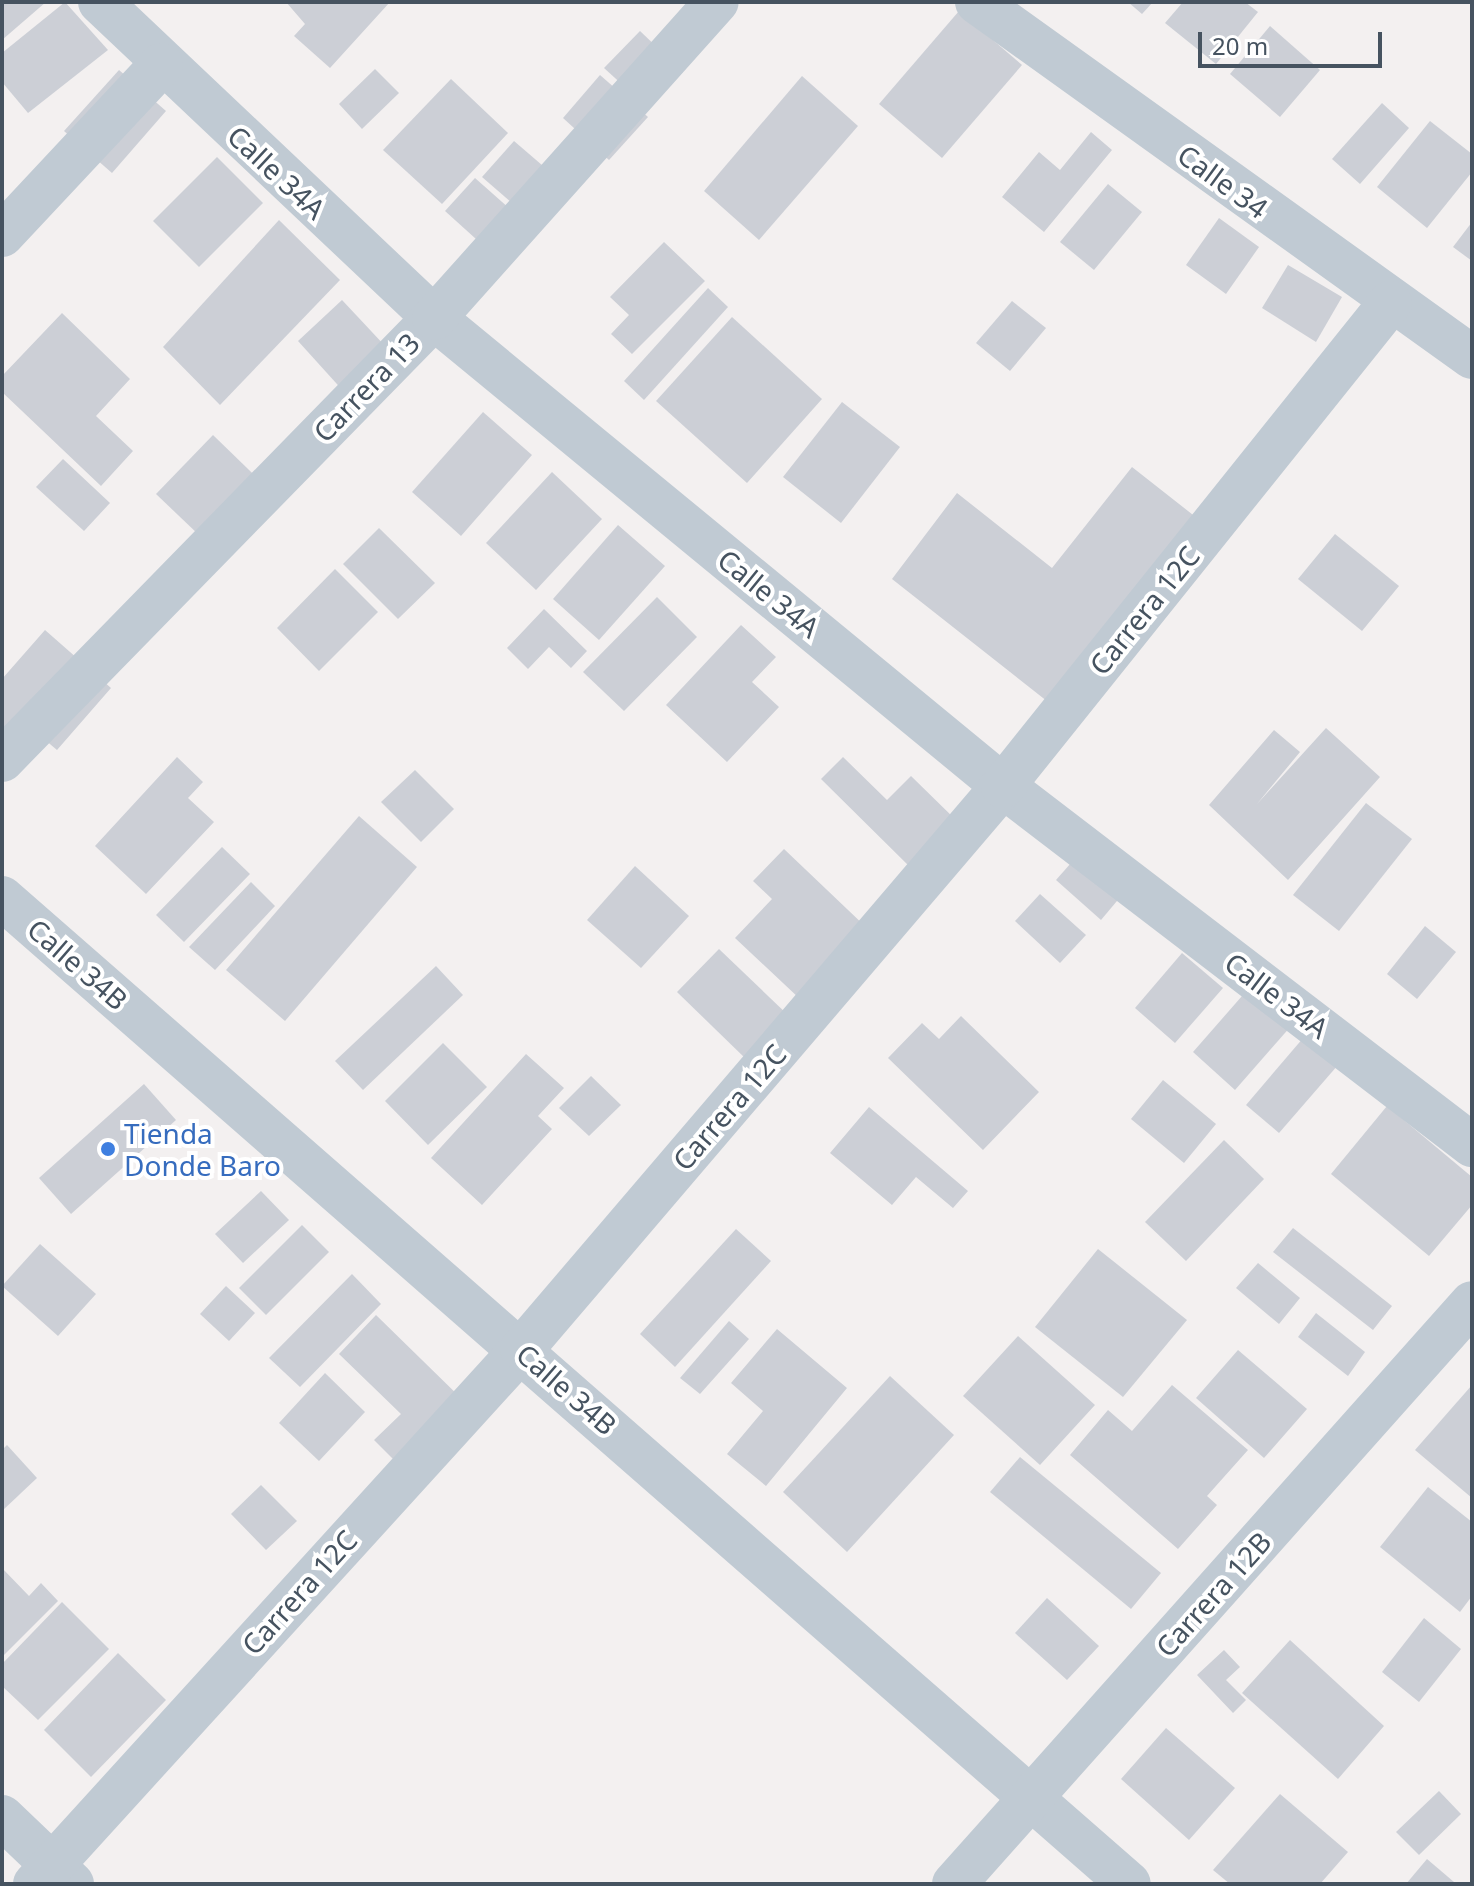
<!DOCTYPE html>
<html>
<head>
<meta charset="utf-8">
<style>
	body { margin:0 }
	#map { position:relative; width:1474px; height:1886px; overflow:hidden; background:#f3f0f0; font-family:"Noto Sans",sans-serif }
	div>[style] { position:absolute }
	.building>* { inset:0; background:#cccfd6 }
	.minor>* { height:44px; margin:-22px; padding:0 22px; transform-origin:22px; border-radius:22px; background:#c0cad3 }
	.dots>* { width:22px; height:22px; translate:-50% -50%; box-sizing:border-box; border:4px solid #fff; border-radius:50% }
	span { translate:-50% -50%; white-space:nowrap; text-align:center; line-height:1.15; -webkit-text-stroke:8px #fff; paint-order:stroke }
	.street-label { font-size:28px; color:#465360 }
	.shop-label { font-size:28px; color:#366cbe }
	.left { translate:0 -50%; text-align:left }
	.frame { position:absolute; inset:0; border:4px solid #465360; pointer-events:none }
	.scale { position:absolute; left:1198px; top:32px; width:184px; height:36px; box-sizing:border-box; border:4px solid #465360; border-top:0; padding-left:10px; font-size:24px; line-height:28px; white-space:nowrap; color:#465360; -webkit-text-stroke:6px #fff; paint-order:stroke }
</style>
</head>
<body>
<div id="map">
	<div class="building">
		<div style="clip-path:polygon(2px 2px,46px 2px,2px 40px)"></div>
		<div style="clip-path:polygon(65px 2px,108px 50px,28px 113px,2px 82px,2px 53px)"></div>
		<div style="clip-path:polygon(286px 2px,390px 2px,330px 68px,294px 36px,305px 24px)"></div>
		<div style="clip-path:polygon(1128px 2px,1153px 2px,1142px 14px)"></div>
		<div style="clip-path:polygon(1183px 2px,1245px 2px,1258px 12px,1216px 64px,1165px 23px)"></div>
		<div style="clip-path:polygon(959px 11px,1022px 65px,942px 158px,879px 104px)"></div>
		<div style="clip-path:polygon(1270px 26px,1320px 70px,1280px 117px,1230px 74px)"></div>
		<div style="clip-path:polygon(640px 31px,683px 72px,648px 108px,604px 68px)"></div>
		<div style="clip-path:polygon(375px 69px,399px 93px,362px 129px,339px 104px)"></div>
		<div style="clip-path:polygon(119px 70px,166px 111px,112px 173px,64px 131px)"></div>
		<div style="clip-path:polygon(600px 75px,648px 117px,609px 160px,563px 118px)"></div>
		<div style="clip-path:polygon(802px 76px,858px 126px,759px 240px,704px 191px)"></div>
		<div style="clip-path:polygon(451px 79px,508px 133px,442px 204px,383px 150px)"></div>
		<div style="clip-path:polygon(1382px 103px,1409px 128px,1360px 184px,1332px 159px)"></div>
		<div style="clip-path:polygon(1430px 121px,1472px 154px,1472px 172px,1427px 228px,1377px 187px)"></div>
		<div style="clip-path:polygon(1091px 132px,1112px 150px,1044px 232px,1002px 197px,1039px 152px,1060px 170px)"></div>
		<div style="clip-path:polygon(514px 141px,571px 190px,540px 227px,482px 177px)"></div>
		<div style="clip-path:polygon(217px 157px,263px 203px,199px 267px,153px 221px)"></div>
		<div style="clip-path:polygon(475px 178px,537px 233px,507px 267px,445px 211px)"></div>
		<div style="clip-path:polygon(1108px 184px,1142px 212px,1094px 270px,1060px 242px)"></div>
		<div style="clip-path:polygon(1219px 218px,1259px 247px,1226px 294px,1186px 265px)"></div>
		<div style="clip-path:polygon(279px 220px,340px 280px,220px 405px,163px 347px)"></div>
		<div style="clip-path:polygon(1472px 222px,1472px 261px,1453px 247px)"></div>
		<div style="clip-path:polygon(664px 242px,705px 281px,632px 354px,611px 334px,629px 315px,610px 297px)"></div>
		<div style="clip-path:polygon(1288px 265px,1342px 297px,1316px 342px,1262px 308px)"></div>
		<div style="clip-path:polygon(708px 288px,728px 307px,644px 400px,624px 381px)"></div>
		<div style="clip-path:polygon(342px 300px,401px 363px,355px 404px,298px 341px)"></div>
		<div style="clip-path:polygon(1012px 301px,1046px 328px,1010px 371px,976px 343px)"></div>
		<div style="clip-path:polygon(62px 313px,130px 379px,96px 416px,133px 451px,101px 486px,2px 392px,2px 376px)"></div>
		<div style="clip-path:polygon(732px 317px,822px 399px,747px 483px,656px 401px)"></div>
		<div style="clip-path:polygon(842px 402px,900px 447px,841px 523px,783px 477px)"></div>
		<div style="clip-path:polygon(483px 412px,532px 455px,461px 536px,412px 492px)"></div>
		<div style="clip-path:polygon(213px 435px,279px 499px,222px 557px,156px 494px)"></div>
		<div style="clip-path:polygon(63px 459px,110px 503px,84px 531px,36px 487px)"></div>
		<div style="clip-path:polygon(1132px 467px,1202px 522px,1057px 709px,892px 579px,957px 493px,1052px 568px)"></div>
		<div style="clip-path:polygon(552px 472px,602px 519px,536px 590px,486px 543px)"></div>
		<div style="clip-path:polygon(618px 525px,665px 566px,599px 640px,553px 599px)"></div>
		<div style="clip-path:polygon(379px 528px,435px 583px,398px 619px,343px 564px)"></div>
		<div style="clip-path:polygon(1335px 534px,1399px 586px,1362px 631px,1298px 579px)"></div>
		<div style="clip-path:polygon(335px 569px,378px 612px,319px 671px,277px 628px)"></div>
		<div style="clip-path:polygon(657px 597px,697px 637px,624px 711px,583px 672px)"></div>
		<div style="clip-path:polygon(544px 609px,587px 651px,571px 668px,549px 647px,528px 669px,507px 648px)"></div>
		<div style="clip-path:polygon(741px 625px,776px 657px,752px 682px,779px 707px,727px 762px,666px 705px)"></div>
		<div style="clip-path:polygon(45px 630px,111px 688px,57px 750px,31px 728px,2px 761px,2px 679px)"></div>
		<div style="clip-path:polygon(1326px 728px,1380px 777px,1288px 880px,1209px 805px,1274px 730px,1300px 752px,1257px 804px)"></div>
		<div style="clip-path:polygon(177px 757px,203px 782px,188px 798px,214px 822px,146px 894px,95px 846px)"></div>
		<div style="clip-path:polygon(843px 757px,887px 800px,911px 776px,958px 822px,912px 869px,821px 779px)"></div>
		<div style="clip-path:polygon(415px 770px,454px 809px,421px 842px,381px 802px)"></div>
		<div style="clip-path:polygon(1366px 803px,1412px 839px,1339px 931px,1293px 895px)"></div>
		<div style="clip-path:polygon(359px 816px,417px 867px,285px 1021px,226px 970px)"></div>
		<div style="clip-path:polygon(222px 847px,250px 874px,184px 942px,156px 915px)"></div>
		<div style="clip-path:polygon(784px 849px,868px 929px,800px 999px,735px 938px,772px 899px,753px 881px)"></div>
		<div style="clip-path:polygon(1078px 855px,1122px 895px,1101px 920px,1056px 880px)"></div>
		<div style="clip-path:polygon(635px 866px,689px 916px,641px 968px,587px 920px)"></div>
		<div style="clip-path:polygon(251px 882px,275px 906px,215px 970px,189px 947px)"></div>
		<div style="clip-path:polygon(1040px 894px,1086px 935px,1060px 963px,1015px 921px)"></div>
		<div style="clip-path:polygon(1425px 926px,1456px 952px,1417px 999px,1387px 974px)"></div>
		<div style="clip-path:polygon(719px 949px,789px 1016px,747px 1060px,677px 992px)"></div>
		<div style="clip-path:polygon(1182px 953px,1223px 988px,1175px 1043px,1135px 1008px)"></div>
		<div style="clip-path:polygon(436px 966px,463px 995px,363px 1090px,335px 1061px)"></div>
		<div style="clip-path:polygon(1249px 988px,1292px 1025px,1235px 1090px,1193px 1052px)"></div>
		<div style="clip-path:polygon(961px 1016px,1039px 1092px,983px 1150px,888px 1058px,922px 1023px,939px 1039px)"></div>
		<div style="clip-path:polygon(1304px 1037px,1338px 1065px,1279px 1133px,1246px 1105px)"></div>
		<div style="clip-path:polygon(443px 1043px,487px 1087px,428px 1145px,385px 1101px)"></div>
		<div style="clip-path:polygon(526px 1054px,564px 1088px,538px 1116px,552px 1129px,482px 1205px,431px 1158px)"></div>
		<div style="clip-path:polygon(591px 1076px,621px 1105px,589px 1136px,559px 1108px)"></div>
		<div style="clip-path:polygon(1163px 1080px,1216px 1124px,1184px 1163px,1131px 1119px)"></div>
		<div style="clip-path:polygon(144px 1084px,176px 1120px,71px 1214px,39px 1178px)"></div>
		<div style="clip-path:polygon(1387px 1106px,1472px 1177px,1472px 1205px,1429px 1256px,1331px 1174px)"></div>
		<div style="clip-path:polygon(869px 1107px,968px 1191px,953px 1208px,916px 1177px,892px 1205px,830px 1153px)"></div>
		<div style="clip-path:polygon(1224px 1140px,1264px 1179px,1186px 1261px,1145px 1222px)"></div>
		<div style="clip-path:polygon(261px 1191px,289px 1220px,243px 1263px,215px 1234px)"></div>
		<div style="clip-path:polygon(302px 1225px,329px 1252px,266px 1315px,239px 1288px)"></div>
		<div style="clip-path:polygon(1293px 1228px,1392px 1306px,1373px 1330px,1273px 1252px)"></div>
		<div style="clip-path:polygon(736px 1229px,771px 1261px,675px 1367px,640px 1334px)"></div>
		<div style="clip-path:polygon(40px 1244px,96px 1294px,58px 1336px,2px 1286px)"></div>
		<div style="clip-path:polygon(1098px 1249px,1187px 1320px,1123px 1397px,1035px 1327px)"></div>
		<div style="clip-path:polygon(1258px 1263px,1300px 1298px,1279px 1324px,1236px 1288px)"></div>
		<div style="clip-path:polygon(352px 1274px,381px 1304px,300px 1387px,269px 1358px)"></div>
		<div style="clip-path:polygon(226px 1286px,255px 1313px,229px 1341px,200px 1314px)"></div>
		<div style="clip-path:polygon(1316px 1313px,1365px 1352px,1348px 1376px,1298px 1337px)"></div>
		<div style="clip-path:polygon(376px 1315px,467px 1404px,404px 1470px,374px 1440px,401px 1414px,339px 1354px)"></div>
		<div style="clip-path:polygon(729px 1321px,749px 1339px,700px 1394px,680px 1378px)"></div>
		<div style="clip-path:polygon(777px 1329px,847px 1388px,766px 1486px,727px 1454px,763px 1411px,731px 1383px)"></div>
		<div style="clip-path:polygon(1018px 1336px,1095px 1405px,1040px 1465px,963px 1396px)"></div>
		<div style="clip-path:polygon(1238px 1350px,1307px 1409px,1264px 1458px,1196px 1398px)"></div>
		<div style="clip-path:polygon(325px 1373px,365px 1412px,319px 1461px,279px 1423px)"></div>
		<div style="clip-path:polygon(890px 1376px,954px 1435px,847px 1552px,783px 1492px)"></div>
		<div style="clip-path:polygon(1172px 1385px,1248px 1450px,1207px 1496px,1217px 1505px,1178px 1549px,1070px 1455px,1108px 1410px,1132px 1431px)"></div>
		<div style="clip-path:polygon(1472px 1385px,1472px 1498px,1415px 1450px)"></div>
		<div style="clip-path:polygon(7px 1445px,37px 1478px,2px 1511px,2px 1450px)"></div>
		<div style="clip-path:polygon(1020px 1457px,1161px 1573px,1131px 1609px,990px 1492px)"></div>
		<div style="clip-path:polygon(261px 1485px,297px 1521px,266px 1550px,231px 1514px)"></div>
		<div style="clip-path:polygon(1428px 1487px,1472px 1522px,1472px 1596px,1460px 1612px,1380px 1547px)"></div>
		<div style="clip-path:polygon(2px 1568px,29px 1596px,41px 1583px,58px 1601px,2px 1657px)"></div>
		<div style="clip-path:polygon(1047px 1598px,1099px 1646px,1067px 1680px,1015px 1633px)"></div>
		<div style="clip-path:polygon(62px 1602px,109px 1649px,38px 1720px,2px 1686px,2px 1664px)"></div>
		<div style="clip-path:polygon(1424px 1618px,1461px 1649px,1419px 1702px,1382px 1672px)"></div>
		<div style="clip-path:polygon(1290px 1640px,1384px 1726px,1338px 1779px,1242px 1693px)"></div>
		<div style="clip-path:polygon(1224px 1650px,1240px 1667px,1226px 1680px,1246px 1700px,1233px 1713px,1197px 1675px)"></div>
		<div style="clip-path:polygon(118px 1653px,166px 1700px,91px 1777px,44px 1730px)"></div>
		<div style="clip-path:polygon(1166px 1728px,1235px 1788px,1189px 1840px,1121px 1779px)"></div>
		<div style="clip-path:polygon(1439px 1791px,1461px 1814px,1419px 1855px,1396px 1832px)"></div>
		<div style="clip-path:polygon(1280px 1794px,1348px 1852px,1320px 1884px,1230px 1884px,1213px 1870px)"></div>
		<div style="clip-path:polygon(1427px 1859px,1454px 1882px,1453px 1884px,1406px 1884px)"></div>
	</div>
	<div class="minor">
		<div style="left:100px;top:2px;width:460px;rotate:43.4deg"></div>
		<div style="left:434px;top:318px;width:737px;rotate:39.44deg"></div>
		<div style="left:1003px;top:786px;width:591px;rotate:37.43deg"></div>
		<div style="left:977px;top:2px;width:609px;rotate:35.65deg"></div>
		<div style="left:2px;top:235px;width:233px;rotate:-46.9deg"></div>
		<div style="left:2px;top:760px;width:618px;rotate:-45.66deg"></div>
		<div style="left:434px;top:318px;width:424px;rotate:-48.2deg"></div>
		<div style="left:2px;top:898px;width:1497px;rotate:41.18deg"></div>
		<div style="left:2px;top:1817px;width:97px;rotate:43.7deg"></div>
		<div style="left:35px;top:1884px;width:723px;rotate:-47.69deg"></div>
		<div style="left:522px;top:1349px;width:740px;rotate:-49.49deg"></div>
		<div style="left:1003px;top:786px;width:619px;rotate:-51.3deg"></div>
		<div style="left:954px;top:1884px;width:778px;rotate:-48.28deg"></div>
	</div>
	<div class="dots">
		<div style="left:108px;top:1149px;background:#3f7fe0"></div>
	</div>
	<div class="street-label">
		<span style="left:277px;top:172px;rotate:43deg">Calle 34A</span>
		<span style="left:1223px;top:181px;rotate:36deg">Calle 34</span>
		<span style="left:366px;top:387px;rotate:-46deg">Carrera 13</span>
		<span style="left:769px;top:593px;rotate:39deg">Calle 34A</span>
		<span style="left:1144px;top:610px;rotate:-51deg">Carrera 12C</span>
		<span style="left:78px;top:964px;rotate:41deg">Calle 34B</span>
		<span style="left:1277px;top:995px;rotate:37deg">Calle 34A</span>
		<span style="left:729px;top:1107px;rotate:-49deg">Carrera 12C</span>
		<span style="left:567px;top:1389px;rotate:41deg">Calle 34B</span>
		<span style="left:299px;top:1592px;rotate:-48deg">Carrera 12C</span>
		<span style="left:1213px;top:1594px;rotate:-48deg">Carrera 12B</span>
	</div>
	<div class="shop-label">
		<span class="left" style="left:124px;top:1149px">Tienda<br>Donde Baro</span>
	</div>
	<div class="frame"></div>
	<div class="scale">20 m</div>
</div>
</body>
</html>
